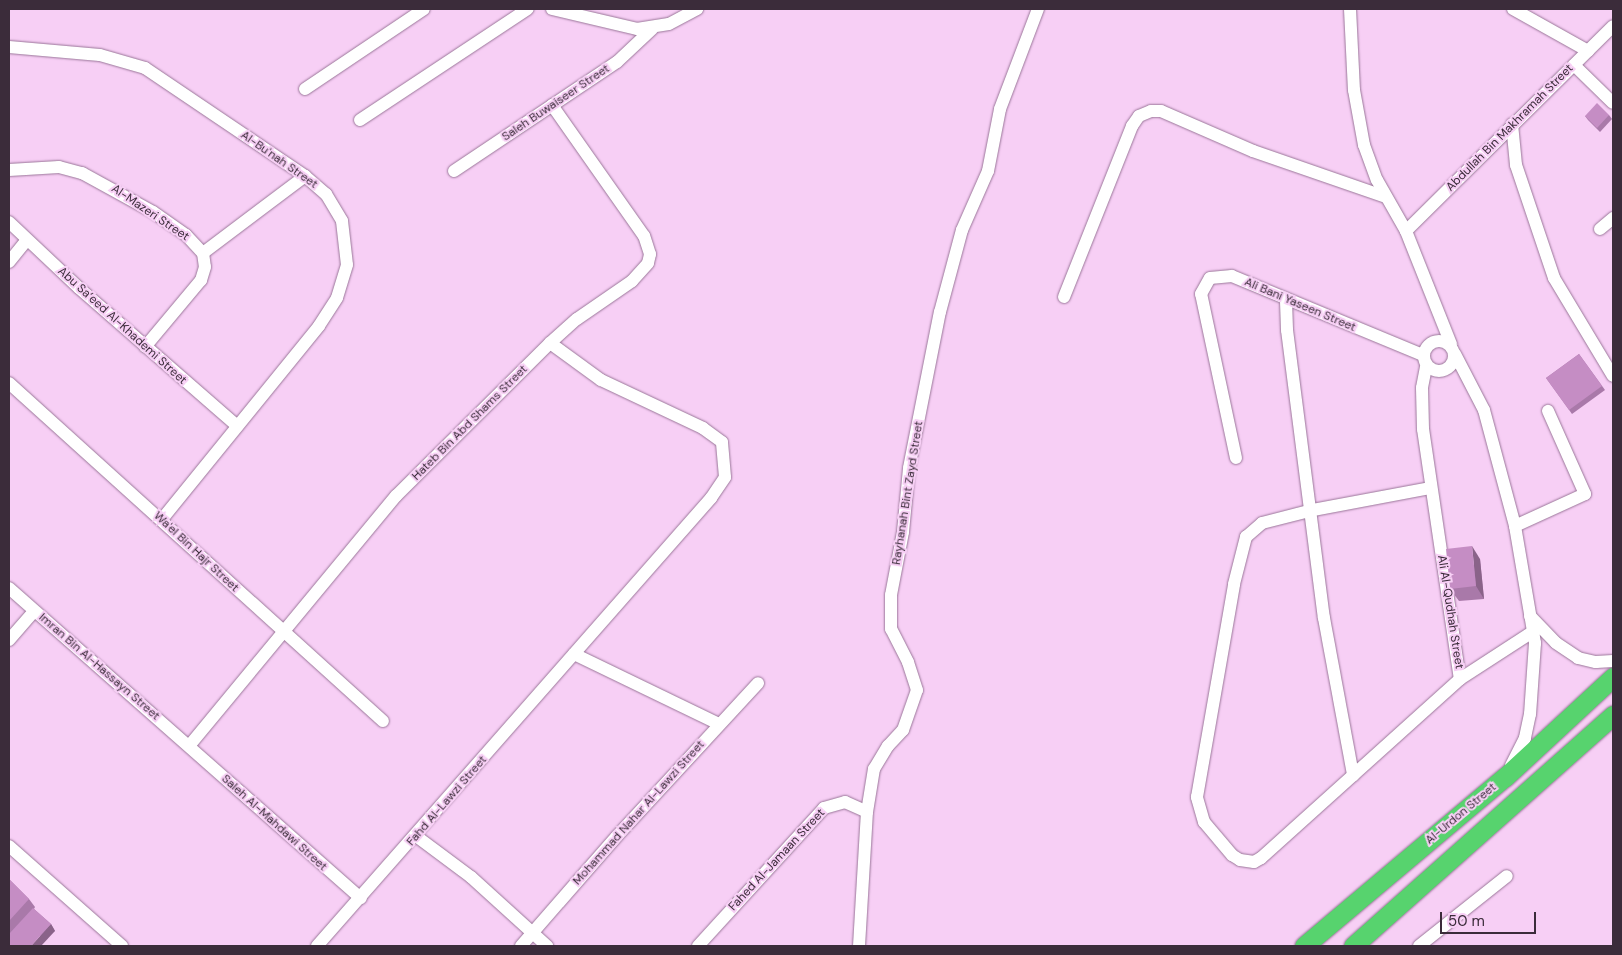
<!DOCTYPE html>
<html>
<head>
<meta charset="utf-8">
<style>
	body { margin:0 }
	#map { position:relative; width:1622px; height:955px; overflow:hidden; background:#f7cff5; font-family:"DM Sans",sans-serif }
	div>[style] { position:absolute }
	.roads { filter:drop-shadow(0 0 1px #9a7699) drop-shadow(0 0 1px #9a7699) }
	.minor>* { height:12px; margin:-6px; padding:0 6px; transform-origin:6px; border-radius:6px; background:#fff }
	.minor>.ring { margin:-6px; padding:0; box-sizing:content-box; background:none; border:12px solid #fff; border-radius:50% }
	.highway>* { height:19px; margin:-9.5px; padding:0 9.5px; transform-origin:9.5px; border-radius:9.5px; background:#57d36e }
	.wall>* { inset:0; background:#a979a9 }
	.shaded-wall>* { inset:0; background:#8a6389 }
	.building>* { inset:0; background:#c58dc4 }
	span { translate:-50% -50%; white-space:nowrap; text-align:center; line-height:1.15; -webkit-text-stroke:4px #f7cff5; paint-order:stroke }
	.street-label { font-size:12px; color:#3b2c3a }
	.frame { position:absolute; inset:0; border:10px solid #3b2c3a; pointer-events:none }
	.scale { position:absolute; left:1440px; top:912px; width:96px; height:22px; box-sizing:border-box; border:2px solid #3b2c3a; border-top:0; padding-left:6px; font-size:15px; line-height:18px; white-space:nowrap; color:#3b2c3a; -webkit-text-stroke:4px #f7cff5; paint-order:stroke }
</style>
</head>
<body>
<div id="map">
	<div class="roads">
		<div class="minor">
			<div style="left:552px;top:9px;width:87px;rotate:13.2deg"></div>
			<div style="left:637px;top:29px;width:32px;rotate:-9deg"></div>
			<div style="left:669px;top:24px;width:32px;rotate:-28deg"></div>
			<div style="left:1350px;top:9px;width:81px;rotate:87.2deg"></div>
			<div style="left:1354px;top:90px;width:56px;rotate:79.7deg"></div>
			<div style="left:1364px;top:145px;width:37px;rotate:70deg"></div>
			<div style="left:1377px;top:180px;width:59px;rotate:60.4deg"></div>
			<div style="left:1406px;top:231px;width:122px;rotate:68.3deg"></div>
			<div style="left:1513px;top:9px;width:86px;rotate:29.2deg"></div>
			<div style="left:9px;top:47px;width:91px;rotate:5deg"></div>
			<div style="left:100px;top:55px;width:47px;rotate:16.1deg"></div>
			<div style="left:145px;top:68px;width:193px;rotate:34deg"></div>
			<div style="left:305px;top:176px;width:28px;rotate:41deg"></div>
			<div style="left:326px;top:194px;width:31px;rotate:59deg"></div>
			<div style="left:342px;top:221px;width:44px;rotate:83.5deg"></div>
			<div style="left:347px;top:265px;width:34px;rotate:107deg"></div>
			<div style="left:337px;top:298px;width:33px;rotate:123deg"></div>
			<div style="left:319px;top:326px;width:249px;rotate:129.1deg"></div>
			<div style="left:1574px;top:65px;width:54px;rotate:44.3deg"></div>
			<div style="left:305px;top:89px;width:143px;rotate:-33.9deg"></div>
			<div style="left:360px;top:120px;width:201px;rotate:-33.5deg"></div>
			<div style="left:1512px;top:124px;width:41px;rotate:84.4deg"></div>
			<div style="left:1516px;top:165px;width:119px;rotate:71.4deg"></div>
			<div style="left:1554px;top:278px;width:114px;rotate:59deg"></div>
			<div style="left:9px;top:170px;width:50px;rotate:-3.4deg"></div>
			<div style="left:59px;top:167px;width:24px;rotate:15deg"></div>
			<div style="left:82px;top:173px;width:81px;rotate:28.8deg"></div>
			<div style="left:153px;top:212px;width:40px;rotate:34.9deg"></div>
			<div style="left:186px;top:235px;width:25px;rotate:47deg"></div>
			<div style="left:203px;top:253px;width:14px;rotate:82deg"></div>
			<div style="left:205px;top:267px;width:14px;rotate:107deg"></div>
			<div style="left:201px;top:280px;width:87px;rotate:129.9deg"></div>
			<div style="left:454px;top:171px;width:196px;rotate:-33.8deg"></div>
			<div style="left:617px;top:62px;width:48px;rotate:-43.3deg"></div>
			<div style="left:9px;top:222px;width:96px;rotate:43.3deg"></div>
			<div style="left:79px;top:288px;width:210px;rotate:41.1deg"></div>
			<div style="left:1600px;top:229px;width:17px;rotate:-40deg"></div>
			<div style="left:1406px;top:231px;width:291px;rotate:-44.7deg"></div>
			<div style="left:203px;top:253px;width:128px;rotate:-37deg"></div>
			<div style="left:9px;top:262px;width:28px;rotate:-51deg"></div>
			<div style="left:1064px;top:297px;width:184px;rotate:-68.3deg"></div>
			<div style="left:1132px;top:126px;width:12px;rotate:-55deg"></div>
			<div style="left:1139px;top:116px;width:13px;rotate:-23deg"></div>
			<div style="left:1151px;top:111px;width:10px"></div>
			<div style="left:1161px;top:111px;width:100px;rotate:23.5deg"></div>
			<div style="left:1253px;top:151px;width:141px;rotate:19.1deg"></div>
			<div style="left:1286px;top:301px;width:29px;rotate:88deg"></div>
			<div style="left:1287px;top:330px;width:290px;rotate:82.7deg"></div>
			<div style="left:1324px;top:618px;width:160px;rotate:79.5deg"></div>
			<div class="ring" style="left:1424px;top:341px;width:18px;height:18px"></div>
			<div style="left:1455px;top:354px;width:63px;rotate:62.6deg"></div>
			<div style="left:1484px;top:410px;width:120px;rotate:75deg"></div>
			<div style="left:1515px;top:526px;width:119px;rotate:80.3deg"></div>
			<div style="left:1535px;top:643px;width:71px;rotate:94deg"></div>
			<div style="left:1530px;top:714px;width:25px;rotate:102deg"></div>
			<div style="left:1525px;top:738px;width:31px;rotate:117deg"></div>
			<div style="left:1426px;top:367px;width:21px;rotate:101deg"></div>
			<div style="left:1422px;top:388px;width:41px;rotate:88.6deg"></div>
			<div style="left:1423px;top:429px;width:253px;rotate:81.6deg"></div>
			<div style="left:1460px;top:679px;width:268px;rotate:138deg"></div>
			<div style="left:1261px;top:858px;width:8px;rotate:150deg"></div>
			<div style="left:1254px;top:862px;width:14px;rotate:-172deg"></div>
			<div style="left:1240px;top:860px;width:9px;rotate:-148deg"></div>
			<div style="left:1232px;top:855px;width:43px;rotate:-130.3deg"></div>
			<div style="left:1204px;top:822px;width:26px;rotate:-106deg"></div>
			<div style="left:1197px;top:797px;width:216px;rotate:-80.1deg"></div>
			<div style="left:1234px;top:584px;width:49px;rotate:-75.7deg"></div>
			<div style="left:1246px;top:537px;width:21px;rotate:-41deg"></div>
			<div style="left:1262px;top:523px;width:53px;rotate:-14.3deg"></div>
			<div style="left:1313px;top:510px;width:120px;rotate:-10.6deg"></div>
			<div style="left:9px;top:383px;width:504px;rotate:42.11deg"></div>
			<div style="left:1236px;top:458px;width:168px;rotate:-102deg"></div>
			<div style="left:1201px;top:294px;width:18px;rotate:-61deg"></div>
			<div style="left:1210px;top:278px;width:22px;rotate:-5deg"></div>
			<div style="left:1232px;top:276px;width:207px;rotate:22.5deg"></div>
			<div style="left:1515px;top:526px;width:77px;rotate:-24.6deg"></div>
			<div style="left:1585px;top:494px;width:91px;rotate:-114deg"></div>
			<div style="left:9px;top:588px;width:469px;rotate:41.4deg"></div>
			<div style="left:1530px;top:616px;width:37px;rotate:46deg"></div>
			<div style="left:1556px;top:643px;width:27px;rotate:34deg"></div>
			<div style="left:1578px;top:658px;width:18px;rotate:13deg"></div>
			<div style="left:1596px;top:662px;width:17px;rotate:-3deg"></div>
			<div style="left:9px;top:640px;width:38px;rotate:-49deg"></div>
			<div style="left:574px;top:654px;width:161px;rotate:25.8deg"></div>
			<div style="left:1460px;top:679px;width:92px;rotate:-33deg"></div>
			<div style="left:189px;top:746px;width:325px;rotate:-50.4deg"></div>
			<div style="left:396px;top:496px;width:217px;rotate:-44.8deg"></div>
			<div style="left:550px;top:343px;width:36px;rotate:-42deg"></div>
			<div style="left:577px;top:319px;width:67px;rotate:-34.6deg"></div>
			<div style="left:632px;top:281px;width:24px;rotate:-48deg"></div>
			<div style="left:648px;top:263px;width:9px;rotate:-77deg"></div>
			<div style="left:650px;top:254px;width:19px;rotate:-108deg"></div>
			<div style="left:644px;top:236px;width:160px;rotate:-125.1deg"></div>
			<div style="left:416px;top:836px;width:69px;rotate:36.7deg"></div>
			<div style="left:471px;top:877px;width:103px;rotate:42.2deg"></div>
			<div style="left:9px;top:846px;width:151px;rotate:41.5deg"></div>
			<div style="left:317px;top:946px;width:597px;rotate:-48.67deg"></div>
			<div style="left:711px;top:498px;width:25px;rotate:-56deg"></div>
			<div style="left:725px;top:477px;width:35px;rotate:-95deg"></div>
			<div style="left:722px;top:442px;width:24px;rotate:-144deg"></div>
			<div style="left:703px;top:428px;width:113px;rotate:-154.8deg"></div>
			<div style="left:601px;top:380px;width:63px;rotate:-144deg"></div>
			<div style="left:521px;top:946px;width:146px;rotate:-48.9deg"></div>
			<div style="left:617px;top:836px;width:208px;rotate:-47.3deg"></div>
			<div style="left:698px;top:946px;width:187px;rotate:-47.6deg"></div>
			<div style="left:824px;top:808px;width:22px;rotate:-16deg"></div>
			<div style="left:845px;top:802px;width:24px;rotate:24deg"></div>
			<div style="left:859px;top:946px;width:134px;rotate:-86.6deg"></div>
			<div style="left:867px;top:812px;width:44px;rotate:-80.8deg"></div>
			<div style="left:874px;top:769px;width:27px;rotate:-59deg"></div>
			<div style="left:888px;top:746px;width:22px;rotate:-47deg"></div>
			<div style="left:903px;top:730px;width:42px;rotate:-70.7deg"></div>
			<div style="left:917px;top:690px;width:29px;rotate:-108deg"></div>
			<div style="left:908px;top:662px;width:37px;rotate:-117deg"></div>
			<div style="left:891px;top:629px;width:34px;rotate:-90deg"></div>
			<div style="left:891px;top:595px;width:64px;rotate:-79.2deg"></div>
			<div style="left:903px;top:532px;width:64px;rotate:-84.6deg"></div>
			<div style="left:909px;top:468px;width:159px;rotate:-78.8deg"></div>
			<div style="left:940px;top:312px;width:85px;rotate:-75deg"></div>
			<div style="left:962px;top:230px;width:64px;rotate:-66.2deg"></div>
			<div style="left:988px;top:171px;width:63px;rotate:-79deg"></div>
			<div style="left:1000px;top:109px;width:107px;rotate:-69.2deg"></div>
			<div style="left:1419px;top:946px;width:112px;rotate:-38.5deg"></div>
		</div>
		<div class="highway">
			<div style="left:1304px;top:946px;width:263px;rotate:-40.1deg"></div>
			<div style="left:1505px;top:777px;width:147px;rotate:-42.8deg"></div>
			<div style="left:1353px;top:946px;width:348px;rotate:-41.6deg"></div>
		</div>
	</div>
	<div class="wall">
		<div style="clip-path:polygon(1609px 115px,1612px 119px,1600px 132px,1588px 120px,1585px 116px)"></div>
		<div style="clip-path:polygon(1579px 354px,1605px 390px,1572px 414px,1546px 378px)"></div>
		<div style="clip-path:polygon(1480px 559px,1484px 599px,1459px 601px,1450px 589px)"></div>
		<div style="clip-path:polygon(9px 879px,29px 899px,35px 907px,34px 909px,51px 924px,55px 931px,9px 946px)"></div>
	</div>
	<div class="shaded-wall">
		<div style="clip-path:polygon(1472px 546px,1480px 559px,1484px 599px,1476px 586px)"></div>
		<div style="clip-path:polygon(51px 924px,55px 931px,41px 946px,31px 946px)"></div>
	</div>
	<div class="building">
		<div style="clip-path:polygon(1597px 103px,1609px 115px,1597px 128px,1585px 116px)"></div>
		<div style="clip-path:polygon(1579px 354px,1602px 386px,1569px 410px,1546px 378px)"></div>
		<div style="clip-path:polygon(1472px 546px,1476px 586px,1450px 589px,1446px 549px)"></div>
		<div style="clip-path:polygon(9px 879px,29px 899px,9px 921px)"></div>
		<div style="clip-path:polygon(33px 908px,51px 924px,31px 946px,9px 946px,9px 934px)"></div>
	</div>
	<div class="street-label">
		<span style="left:556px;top:103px;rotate:-34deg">Saleh Buwaiseer Street</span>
		<span style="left:1510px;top:128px;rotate:-45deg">Abdullah Bin Makhramah Street</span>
		<span style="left:279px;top:160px;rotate:35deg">Al-Bu'nah Street</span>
		<span style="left:150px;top:213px;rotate:34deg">Al-Mazeri Street</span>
		<span style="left:1300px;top:305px;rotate:23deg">Ali Bani Yaseen Street</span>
		<span style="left:122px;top:326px;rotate:42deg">Abu Sa‘eed Al-Khademi Street</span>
		<span style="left:470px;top:423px;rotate:-45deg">Hateb Bin Abd Shams Street</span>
		<span style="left:908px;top:493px;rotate:-81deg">Rayhanah Bint Zayd Street</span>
		<span style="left:196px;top:552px;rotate:43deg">Wa'el Bin Hajr Street</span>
		<span style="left:1450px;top:612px;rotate:81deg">Ali Al-Qudhah Street</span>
		<span style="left:99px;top:667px;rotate:41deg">Imran Bin Al-Hassayn Street</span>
		<span style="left:447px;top:801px;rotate:-49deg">Fahd Al-Lawzi Street</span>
		<span style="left:639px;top:813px;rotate:-48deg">Mohammad Nahar Al-Lawzi Street</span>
		<span style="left:1461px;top:814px;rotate:-40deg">Al-Urdon Street</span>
		<span style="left:274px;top:823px;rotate:42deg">Saleh Al-Mahdawi Street</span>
		<span style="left:777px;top:860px;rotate:-47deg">Fahed Al-Jamaan Street</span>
	</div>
	<div class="frame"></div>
	<div class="scale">50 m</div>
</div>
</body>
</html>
